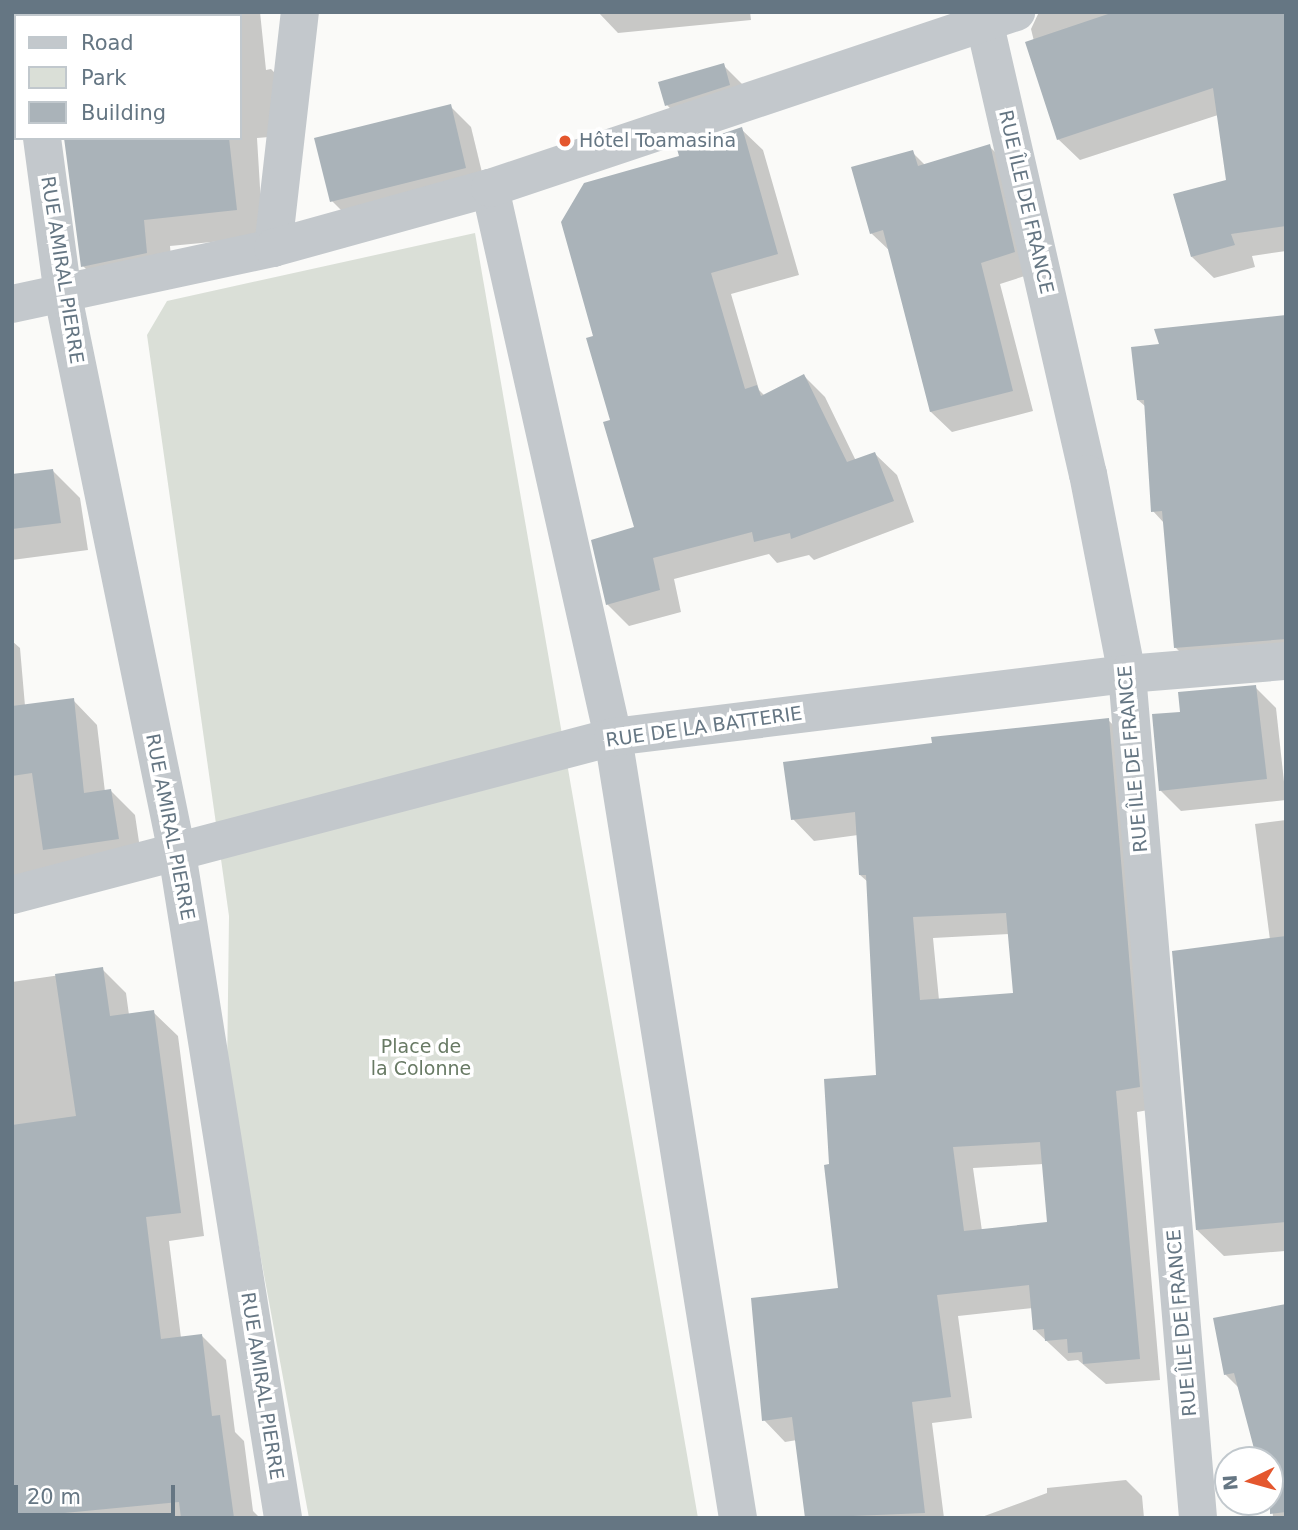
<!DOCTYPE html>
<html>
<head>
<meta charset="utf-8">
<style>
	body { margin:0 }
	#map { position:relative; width:1298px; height:1530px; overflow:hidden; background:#fafaf8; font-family:"DejaVu Sans",sans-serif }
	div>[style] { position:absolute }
	.green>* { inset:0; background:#dadfd7 }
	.shadow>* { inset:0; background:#0003 }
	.building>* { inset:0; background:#aab3b9 }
	.street>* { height:38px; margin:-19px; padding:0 19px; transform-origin:19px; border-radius:19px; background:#c3c8cc }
	.dots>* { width:19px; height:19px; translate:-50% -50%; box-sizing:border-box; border:4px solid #fff; border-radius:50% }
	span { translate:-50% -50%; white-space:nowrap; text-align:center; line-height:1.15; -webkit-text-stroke:7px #fff; paint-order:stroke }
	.poi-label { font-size:19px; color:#657683 }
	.left { translate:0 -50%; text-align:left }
	.street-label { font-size:19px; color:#657683 }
	.park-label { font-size:19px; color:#687a64 }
	.frame { position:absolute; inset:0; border:14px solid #657683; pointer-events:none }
	.legend { position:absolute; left:14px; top:14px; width:228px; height:126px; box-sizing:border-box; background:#fff; border:2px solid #c1c8cd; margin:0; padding:9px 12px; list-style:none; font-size:21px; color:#657683 }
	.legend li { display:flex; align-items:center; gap:14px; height:35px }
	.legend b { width:35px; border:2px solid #c1c8cd }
	.north { position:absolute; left:1214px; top:1446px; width:70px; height:70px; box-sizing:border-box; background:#fff; border:2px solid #c1c8cd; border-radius:50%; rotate:265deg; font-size:19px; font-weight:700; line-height:28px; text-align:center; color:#657683 }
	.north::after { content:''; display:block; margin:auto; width:24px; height:32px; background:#e4572e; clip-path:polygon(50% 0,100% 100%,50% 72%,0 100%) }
	.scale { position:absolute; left:14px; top:1485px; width:161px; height:32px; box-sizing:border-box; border:4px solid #657683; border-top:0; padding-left:9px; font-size:21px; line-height:24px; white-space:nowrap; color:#657683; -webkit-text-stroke:5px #fff; paint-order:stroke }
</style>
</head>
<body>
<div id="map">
	<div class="green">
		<div style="clip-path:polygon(475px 233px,698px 1518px,309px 1518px,227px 1075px,229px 916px,147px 335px,167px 301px)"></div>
	</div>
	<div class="shadow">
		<div style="clip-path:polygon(12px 12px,260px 12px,266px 70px,271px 69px,298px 97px,294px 135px,257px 138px,263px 237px,170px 246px,173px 280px,110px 293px,83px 266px,66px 138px,240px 138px,240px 16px,16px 16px,12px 81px)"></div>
		<div style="clip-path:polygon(750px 12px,751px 20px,618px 33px,598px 12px)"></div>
		<div style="clip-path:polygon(1039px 12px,1286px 12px,1286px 251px,1252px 256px,1255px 267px,1214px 278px,1192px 257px,1228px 181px,1218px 115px,1080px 160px,1058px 139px,1031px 29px)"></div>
		<div style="clip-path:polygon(723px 65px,744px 86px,687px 126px,667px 105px)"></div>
		<div style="clip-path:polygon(450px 106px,471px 127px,486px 189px,353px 222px,332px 201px)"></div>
		<div style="clip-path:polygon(741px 129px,763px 150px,799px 275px,731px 294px,759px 390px,765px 396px,804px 376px,825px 397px,856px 461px,875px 454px,897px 475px,914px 522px,814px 560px,809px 555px,777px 563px,769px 554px,674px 579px,681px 612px,629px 626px,607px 604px,636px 529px,595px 337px,681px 157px)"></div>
		<div style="clip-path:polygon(989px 146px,1010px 167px,1034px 273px,1000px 284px,1033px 411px,952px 432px,931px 412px,891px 252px,871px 233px,912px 152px,926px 166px)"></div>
		<div style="clip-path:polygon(1286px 317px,1286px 661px,1203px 675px,1175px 647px,1164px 523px,1153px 511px,1146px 407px,1138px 400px,1161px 346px)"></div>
		<div style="clip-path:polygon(52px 470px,80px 498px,88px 550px,12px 560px,12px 476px)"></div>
		<div style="clip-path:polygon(12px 641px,20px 648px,25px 706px,73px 700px,97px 725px,105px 792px,111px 791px,135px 815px,142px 862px,12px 881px)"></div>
		<div style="clip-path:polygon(1255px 687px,1276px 708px,1286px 800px,1181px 811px,1161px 791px,1182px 713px)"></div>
		<div style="clip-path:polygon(evenodd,1108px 720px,1130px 741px,1160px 1108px,1137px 1112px,1160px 1380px,1106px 1384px,1078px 1360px,1068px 1361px,1035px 1330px,1033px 1308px,958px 1316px,972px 1418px,932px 1423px,944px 1518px,807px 1518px,797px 1440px,785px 1442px,764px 1420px,840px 1289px,831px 1166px,878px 1077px,868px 882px,860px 875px,858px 835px,814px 841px,793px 819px,1108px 720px,1009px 934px,1015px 995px,939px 1000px,933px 938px,1009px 934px,1108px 720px,1044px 1164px,1049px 1224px,982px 1231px,973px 1168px,1044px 1164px)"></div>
		<div style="clip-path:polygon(1286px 820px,1286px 1258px,1285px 1251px,1224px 1256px,1197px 1230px,1270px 940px,1255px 824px)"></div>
		<div style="clip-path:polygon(102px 969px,126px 993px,129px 1015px,153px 1012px,178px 1036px,204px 1236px,169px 1241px,181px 1338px,201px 1335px,226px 1360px,235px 1432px,244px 1441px,253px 1511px,260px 1518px,12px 1518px,12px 982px)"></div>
		<div style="clip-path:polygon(1286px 1305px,1286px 1518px,1273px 1518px,1270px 1460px,1258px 1460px,1240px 1389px,1225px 1374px)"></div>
		<div style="clip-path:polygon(1126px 1480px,1142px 1496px,1144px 1518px,979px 1518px,1047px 1493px,1047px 1488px)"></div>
	</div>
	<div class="building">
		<div style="clip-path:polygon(1114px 12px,1286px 12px,1286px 226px,1231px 234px,1235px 245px,1191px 257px,1173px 194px,1226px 180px,1213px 88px,1057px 140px,1025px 42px)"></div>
		<div style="clip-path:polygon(724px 63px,730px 85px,665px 106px,658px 82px)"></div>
		<div style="clip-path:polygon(451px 104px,466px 168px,330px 202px,314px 138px)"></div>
		<div style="clip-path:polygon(742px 127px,778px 254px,711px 273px,745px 389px,757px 385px,761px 396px,804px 374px,847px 462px,875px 452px,894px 501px,791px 539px,790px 533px,754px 542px,752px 532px,653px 558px,660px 590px,606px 605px,591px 540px,634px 527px,603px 422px,610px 420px,586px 338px,593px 336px,561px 222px,584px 183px,679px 156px,677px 149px)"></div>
		<div style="clip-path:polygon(64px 138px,229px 138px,237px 210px,144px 220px,147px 253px,81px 267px)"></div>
		<div style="clip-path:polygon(990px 144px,1015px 252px,981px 263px,1013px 391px,930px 412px,883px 230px,870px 234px,851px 167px,913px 150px,918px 166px)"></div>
		<div style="clip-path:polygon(1286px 315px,1286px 639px,1174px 648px,1162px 511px,1151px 512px,1144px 400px,1137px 400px,1131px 347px,1159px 344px,1154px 329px)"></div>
		<div style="clip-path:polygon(53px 469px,61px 523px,12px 529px,12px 474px)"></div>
		<div style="clip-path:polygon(1256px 685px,1267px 779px,1159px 791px,1152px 714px,1180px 712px,1178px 692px)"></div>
		<div style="clip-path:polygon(74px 698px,84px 793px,111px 789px,119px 839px,43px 850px,32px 773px,12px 776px,12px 706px)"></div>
		<div style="clip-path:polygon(evenodd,1109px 718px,1140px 1087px,1116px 1091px,1140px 1359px,1083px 1364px,1082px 1352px,1068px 1353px,1067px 1339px,1045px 1341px,1044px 1329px,1033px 1330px,1029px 1285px,937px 1295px,951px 1397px,912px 1402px,925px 1513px,805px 1518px,792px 1417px,762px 1421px,751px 1298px,838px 1288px,824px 1165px,829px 1164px,824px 1079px,876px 1075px,866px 875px,859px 875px,855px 812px,791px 820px,783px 762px,932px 743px,931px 737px,1109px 718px,1006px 913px,1013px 993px,920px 1000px,913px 917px,1006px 913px,1109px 718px,1040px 1142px,1047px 1222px,964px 1231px,953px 1147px,1040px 1142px)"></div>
		<div style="clip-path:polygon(1286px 936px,1286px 1222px,1196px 1230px,1172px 951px)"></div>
		<div style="clip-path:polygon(103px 967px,110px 1016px,154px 1010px,181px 1213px,146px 1217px,161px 1339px,202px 1334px,212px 1416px,220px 1415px,234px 1518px,181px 1518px,179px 1502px,12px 1518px,12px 1125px,76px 1116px,55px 974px)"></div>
		<div style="clip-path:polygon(1286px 1304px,1286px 1512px,1270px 1514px,1270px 1460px,1257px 1460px,1234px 1373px,1224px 1375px,1213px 1318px)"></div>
	</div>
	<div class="street">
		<div style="left:29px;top:12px;width:4px;rotate:90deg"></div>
		<div style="left:982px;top:12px;width:474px;rotate:77.1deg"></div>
		<div style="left:1088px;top:474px;width:204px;rotate:79deg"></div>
		<div style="left:1127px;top:674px;width:847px;rotate:85.19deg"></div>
		<div style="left:42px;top:138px;width:159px;rotate:82.4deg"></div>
		<div style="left:63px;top:296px;width:569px;rotate:78.43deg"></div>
		<div style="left:177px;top:853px;width:673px;rotate:80.94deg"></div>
		<div style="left:490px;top:188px;width:563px;rotate:77.37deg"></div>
		<div style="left:613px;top:737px;width:791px;rotate:80.91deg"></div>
		<div style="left:273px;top:248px;width:238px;rotate:-83.5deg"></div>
		<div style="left:12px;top:304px;width:267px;rotate:-12.1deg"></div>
		<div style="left:273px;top:248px;width:225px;rotate:-15.5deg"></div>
		<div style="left:490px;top:188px;width:555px;rotate:-18.5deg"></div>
		<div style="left:12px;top:895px;width:621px;rotate:-14.73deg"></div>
		<div style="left:613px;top:737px;width:518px;rotate:-6.99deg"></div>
		<div style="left:1127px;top:674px;width:160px;rotate:-4.7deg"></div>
	</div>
	<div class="dots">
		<div style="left:565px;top:141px;background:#e4572e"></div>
	</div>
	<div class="poi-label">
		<span class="left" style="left:579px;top:141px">Hôtel Toamasina</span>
	</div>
	<div class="street-label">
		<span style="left:1026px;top:202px;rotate:77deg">RUE ÎLE DE FRANCE</span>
		<span style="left:62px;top:270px;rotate:81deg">RUE AMIRAL PIERRE</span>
		<span style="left:704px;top:727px;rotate:-8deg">RUE DE LA BATTERIE</span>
		<span style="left:1133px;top:759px;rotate:-95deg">RUE ÎLE DE FRANCE</span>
		<span style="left:170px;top:827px;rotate:79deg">RUE AMIRAL PIERRE</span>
		<span style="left:1182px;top:1323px;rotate:-95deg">RUE ÎLE DE FRANCE</span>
		<span style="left:262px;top:1386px;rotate:81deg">RUE AMIRAL PIERRE</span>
	</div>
	<div class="park-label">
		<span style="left:421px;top:1058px">Place de<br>la Colonne</span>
	</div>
	<div class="frame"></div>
	<ul class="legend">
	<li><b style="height:9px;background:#c3c8cc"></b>Road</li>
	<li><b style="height:19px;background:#dadfd7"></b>Park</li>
	<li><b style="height:19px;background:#aab3b9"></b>Building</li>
	</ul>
	<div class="north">N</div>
	<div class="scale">20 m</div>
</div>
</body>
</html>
